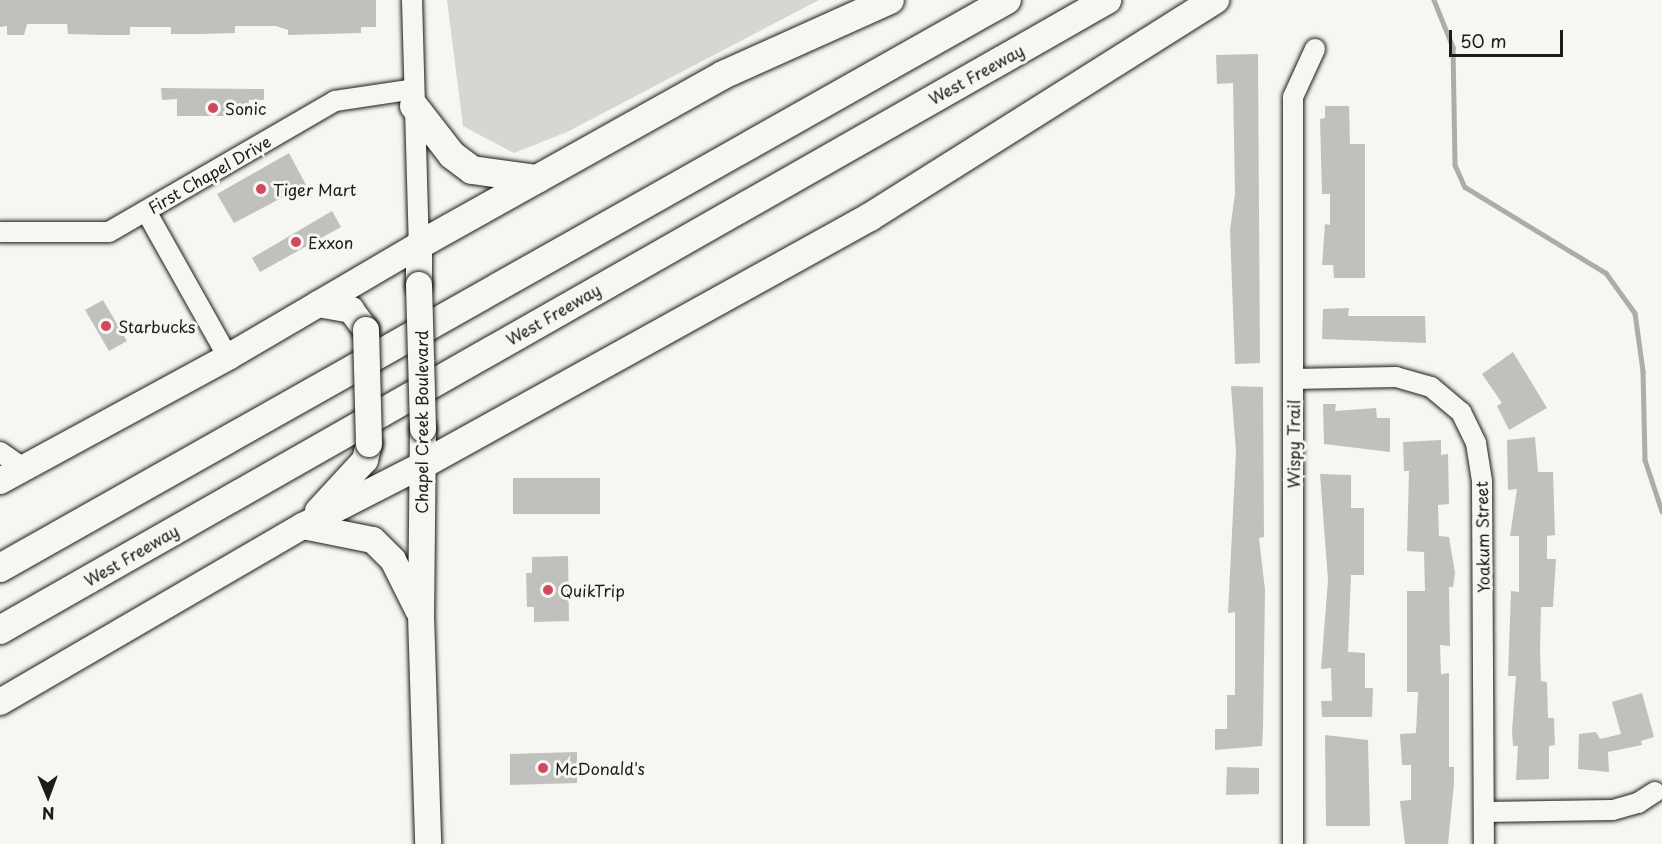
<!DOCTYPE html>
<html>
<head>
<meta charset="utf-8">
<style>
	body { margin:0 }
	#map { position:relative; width:1662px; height:844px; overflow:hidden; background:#f6f6f2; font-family:"Playpen Sans",sans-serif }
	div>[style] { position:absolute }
	.green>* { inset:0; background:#d6d6d2 }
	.stream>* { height:4.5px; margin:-2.25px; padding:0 2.25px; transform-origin:2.25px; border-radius:2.25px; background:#acaca9 }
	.building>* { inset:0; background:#c0c0bd }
	.roads { filter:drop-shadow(0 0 2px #1c1c1c) drop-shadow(0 0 2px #1c1c1c) }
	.minor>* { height:20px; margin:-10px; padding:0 10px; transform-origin:10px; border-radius:10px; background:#f6f6f2 }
	.major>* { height:26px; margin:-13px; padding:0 13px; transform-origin:13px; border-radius:13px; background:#f6f6f2 }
	.highway>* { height:28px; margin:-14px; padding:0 14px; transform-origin:14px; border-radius:14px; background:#f6f6f2 }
	.bridges { filter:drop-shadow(0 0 2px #1c1c1c) drop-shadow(0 0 2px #1c1c1c) }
	.major-bridge>* { height:26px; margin:-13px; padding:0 13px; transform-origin:13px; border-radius:13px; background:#f6f6f2 }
	.dots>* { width:16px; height:16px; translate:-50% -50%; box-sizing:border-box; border:3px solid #f6f6f2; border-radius:50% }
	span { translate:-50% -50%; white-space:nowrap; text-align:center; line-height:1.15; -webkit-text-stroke:6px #f6f6f2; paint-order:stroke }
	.street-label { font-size:16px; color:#1c1c1c }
	.poi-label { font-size:16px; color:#1c1c1c }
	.left { translate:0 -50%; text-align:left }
	.north { position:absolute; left:18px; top:766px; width:60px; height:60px; -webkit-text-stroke:4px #f6f6f2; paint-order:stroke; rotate:179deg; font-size:16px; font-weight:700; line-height:24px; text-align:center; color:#1c1c1c }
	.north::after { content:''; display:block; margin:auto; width:21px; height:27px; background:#1c1c1c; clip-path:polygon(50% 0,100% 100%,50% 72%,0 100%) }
	.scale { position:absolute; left:1449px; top:30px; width:114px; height:27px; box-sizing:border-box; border:3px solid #1c1c1c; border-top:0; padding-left:8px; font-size:18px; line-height:21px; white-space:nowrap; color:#1c1c1c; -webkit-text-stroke:4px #f6f6f2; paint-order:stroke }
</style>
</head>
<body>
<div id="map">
	<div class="green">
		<div style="clip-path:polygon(447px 0,819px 0,567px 132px,514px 153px,463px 126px)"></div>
	</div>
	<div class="stream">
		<div style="left:1434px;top:0;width:51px;rotate:68deg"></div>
		<div style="left:1453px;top:47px;width:118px;rotate:89deg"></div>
		<div style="left:1455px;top:165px;width:24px;rotate:66deg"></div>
		<div style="left:1465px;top:187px;width:165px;rotate:31.4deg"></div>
		<div style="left:1606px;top:273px;width:49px;rotate:54.1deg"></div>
		<div style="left:1635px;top:313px;width:59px;rotate:82.1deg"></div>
		<div style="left:1643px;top:371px;width:89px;rotate:88.7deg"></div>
		<div style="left:1645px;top:460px;width:54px;rotate:71.6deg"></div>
	</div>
	<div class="building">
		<div style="clip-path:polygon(0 0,376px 0,376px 27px,361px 27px,361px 33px,288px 35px,288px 30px,276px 26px,235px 26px,235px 33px,201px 34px,171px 34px,171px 27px,130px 27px,130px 35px,102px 35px,68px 34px,67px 24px,27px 24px,24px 35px,7px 35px,7px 26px,0 27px)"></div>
		<div style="clip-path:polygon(1258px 54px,1260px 363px,1235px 364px,1230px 230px,1235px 194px,1233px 83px,1217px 84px,1216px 55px)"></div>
		<div style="clip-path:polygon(161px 88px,264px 89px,264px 100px,249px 100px,248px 116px,177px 116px,177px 99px,162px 100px)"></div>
		<div style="clip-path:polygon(1325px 106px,1349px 106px,1350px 144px,1365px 144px,1365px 278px,1334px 278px,1333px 265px,1322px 265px,1325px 224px,1330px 225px,1330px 194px,1322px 194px,1320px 119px,1325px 118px)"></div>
		<div style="clip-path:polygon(289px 153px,306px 185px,234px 223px,217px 194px)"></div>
		<div style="clip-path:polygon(332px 211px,341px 227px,260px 272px,252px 258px)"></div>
		<div style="clip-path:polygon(103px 300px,127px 341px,109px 351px,85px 310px)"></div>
		<div style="clip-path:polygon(1349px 308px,1348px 316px,1425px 316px,1426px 343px,1322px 339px,1323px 309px)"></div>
		<div style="clip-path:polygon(1513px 352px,1547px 408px,1509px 430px,1497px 406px,1502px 403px,1482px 374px)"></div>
		<div style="clip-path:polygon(1231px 386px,1263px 387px,1264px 537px,1259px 538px,1265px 590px,1263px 727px,1262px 746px,1215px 750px,1215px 729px,1227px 729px,1227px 695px,1235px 695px,1235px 612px,1228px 613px,1236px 452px)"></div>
		<div style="clip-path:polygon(1323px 404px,1336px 404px,1335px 411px,1376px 408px,1377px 418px,1390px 418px,1390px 452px,1324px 444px)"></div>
		<div style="clip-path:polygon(1535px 437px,1538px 472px,1553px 472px,1555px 535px,1547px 536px,1547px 559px,1556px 559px,1553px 607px,1541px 607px,1540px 649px,1541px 681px,1547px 682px,1548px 718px,1554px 718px,1555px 745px,1549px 746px,1549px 779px,1516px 780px,1518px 746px,1513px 746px,1512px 731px,1516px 676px,1508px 676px,1511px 591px,1519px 592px,1519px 536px,1510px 536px,1517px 489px,1508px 490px,1507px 440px)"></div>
		<div style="clip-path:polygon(1441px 440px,1441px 455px,1448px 454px,1449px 504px,1438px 505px,1439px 536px,1449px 537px,1455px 573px,1453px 587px,1449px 587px,1450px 646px,1440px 645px,1441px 674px,1449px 673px,1449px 767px,1454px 767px,1454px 783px,1448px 844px,1405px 844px,1400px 801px,1411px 800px,1411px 765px,1402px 765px,1400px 734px,1416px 733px,1418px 692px,1407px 692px,1407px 591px,1425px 591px,1424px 552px,1407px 551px,1409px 471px,1404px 471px,1403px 442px)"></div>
		<div style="clip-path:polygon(1320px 474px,1351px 475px,1351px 508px,1364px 508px,1364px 575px,1351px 575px,1348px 652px,1365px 653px,1365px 688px,1373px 688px,1372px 717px,1322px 717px,1321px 701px,1332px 701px,1331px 668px,1321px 669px,1328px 580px)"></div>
		<div style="clip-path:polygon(513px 478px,600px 478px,600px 514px,513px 514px)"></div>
		<div style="clip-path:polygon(568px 556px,569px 621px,534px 622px,534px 607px,527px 607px,526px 573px,532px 573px,532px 557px)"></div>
		<div style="clip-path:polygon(1642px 693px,1654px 737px,1641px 741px,1642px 745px,1608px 752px,1609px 772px,1578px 769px,1579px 734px,1596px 732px,1600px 739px,1621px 734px,1612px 702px)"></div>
		<div style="clip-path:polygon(1325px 735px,1368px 740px,1370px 826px,1326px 826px)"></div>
		<div style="clip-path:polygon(577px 752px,577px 783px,510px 785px,510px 754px)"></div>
		<div style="clip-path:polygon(1227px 767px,1259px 768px,1259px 794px,1226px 795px)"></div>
	</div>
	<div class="roads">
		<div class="minor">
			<div style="left:412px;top:0;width:245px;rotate:88.4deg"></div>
			<div style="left:146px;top:211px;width:167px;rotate:60.7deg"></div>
			<div style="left:0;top:232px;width:109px"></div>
			<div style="left:109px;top:232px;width:261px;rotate:-30.1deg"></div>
			<div style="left:335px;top:101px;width:80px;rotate:-8.6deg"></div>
			<div style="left:1293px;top:379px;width:103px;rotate:-1.1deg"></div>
			<div style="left:1396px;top:377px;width:36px;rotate:16deg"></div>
			<div style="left:1431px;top:387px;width:39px;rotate:40deg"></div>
			<div style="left:1461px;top:412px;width:34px;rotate:64deg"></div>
			<div style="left:1476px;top:443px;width:39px;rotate:81deg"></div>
			<div style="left:1482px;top:482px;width:362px;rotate:89.7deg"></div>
			<div style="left:0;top:452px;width:28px;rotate:35deg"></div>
			<div style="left:1484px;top:812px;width:129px;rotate:-0.9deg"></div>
			<div style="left:1613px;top:810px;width:26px;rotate:-16deg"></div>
			<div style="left:1638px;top:803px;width:20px;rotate:-33deg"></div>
			<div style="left:1293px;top:844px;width:747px;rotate:-90deg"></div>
			<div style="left:1293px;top:97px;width:53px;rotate:-65.4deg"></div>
		</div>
		<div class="major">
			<div style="left:318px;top:304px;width:34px;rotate:10deg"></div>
			<div style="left:351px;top:310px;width:25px;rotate:53deg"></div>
			<div style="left:423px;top:429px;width:186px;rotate:90.6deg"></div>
			<div style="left:421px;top:615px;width:229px;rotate:88.2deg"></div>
			<div style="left:0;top:481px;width:260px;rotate:-28.5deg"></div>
			<div style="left:228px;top:357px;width:221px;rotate:-30.4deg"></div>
			<div style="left:419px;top:245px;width:40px;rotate:90deg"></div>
			<div style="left:318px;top:511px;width:69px;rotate:-47.3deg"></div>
			<div style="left:365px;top:460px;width:16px;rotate:-76deg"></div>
			<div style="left:303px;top:526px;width:71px;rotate:11.3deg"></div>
			<div style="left:373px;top:540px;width:28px;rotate:45deg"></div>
			<div style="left:393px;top:560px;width:56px;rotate:63.4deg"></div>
			<div style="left:0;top:702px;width:350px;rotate:-30.2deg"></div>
			<div style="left:303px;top:526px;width:134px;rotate:-27.1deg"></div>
		</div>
		<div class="highway">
			<div style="left:414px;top:106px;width:62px;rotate:52.2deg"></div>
			<div style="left:452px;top:155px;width:25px;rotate:37deg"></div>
			<div style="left:472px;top:170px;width:66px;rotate:7.9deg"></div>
			<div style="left:419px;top:245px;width:348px;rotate:-29.2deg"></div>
			<div style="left:723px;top:75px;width:183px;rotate:-24.2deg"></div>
			<div style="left:422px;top:465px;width:512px;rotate:-28.97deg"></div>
			<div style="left:870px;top:217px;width:408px;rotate:-32.2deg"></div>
			<div style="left:0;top:568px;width:1156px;rotate:-29.43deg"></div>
			<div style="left:0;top:630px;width:1274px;rotate:-29.64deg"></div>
		</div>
	</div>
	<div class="bridges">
		<div class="major-bridge">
			<div style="left:419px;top:285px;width:144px;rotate:88.4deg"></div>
			<div style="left:366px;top:330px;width:114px;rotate:88.5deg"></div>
		</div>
	</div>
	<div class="dots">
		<div style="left:213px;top:108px;background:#d1495b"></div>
		<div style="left:261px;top:189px;background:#d1495b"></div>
		<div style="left:296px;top:242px;background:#d1495b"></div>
		<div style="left:106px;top:326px;background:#d1495b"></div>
		<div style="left:548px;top:590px;background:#d1495b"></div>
		<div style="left:543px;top:768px;background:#d1495b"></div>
	</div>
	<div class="street-label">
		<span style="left:976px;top:74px;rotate:-29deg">West Freeway</span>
		<span style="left:209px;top:174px;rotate:-30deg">First Chapel Drive</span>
		<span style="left:553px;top:314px;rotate:-30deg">West Freeway</span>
		<span style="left:421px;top:422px;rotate:-90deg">Chapel Creek Boulevard</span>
		<span style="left:1293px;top:444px;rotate:-90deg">Wispy Trail</span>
		<span style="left:1482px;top:537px;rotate:-91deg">Yoakum Street</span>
		<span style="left:131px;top:555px;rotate:-30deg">West Freeway</span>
	</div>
	<div class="poi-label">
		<span class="left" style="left:225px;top:108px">Sonic</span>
		<span class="left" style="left:273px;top:189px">Tiger Mart</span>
		<span class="left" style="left:308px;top:242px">Exxon</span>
		<span class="left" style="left:118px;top:326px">Starbucks</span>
		<span class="left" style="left:560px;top:590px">QuikTrip</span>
		<span class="left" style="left:555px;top:768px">McDonald's</span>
	</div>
	<div class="north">N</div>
	<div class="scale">50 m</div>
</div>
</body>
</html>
